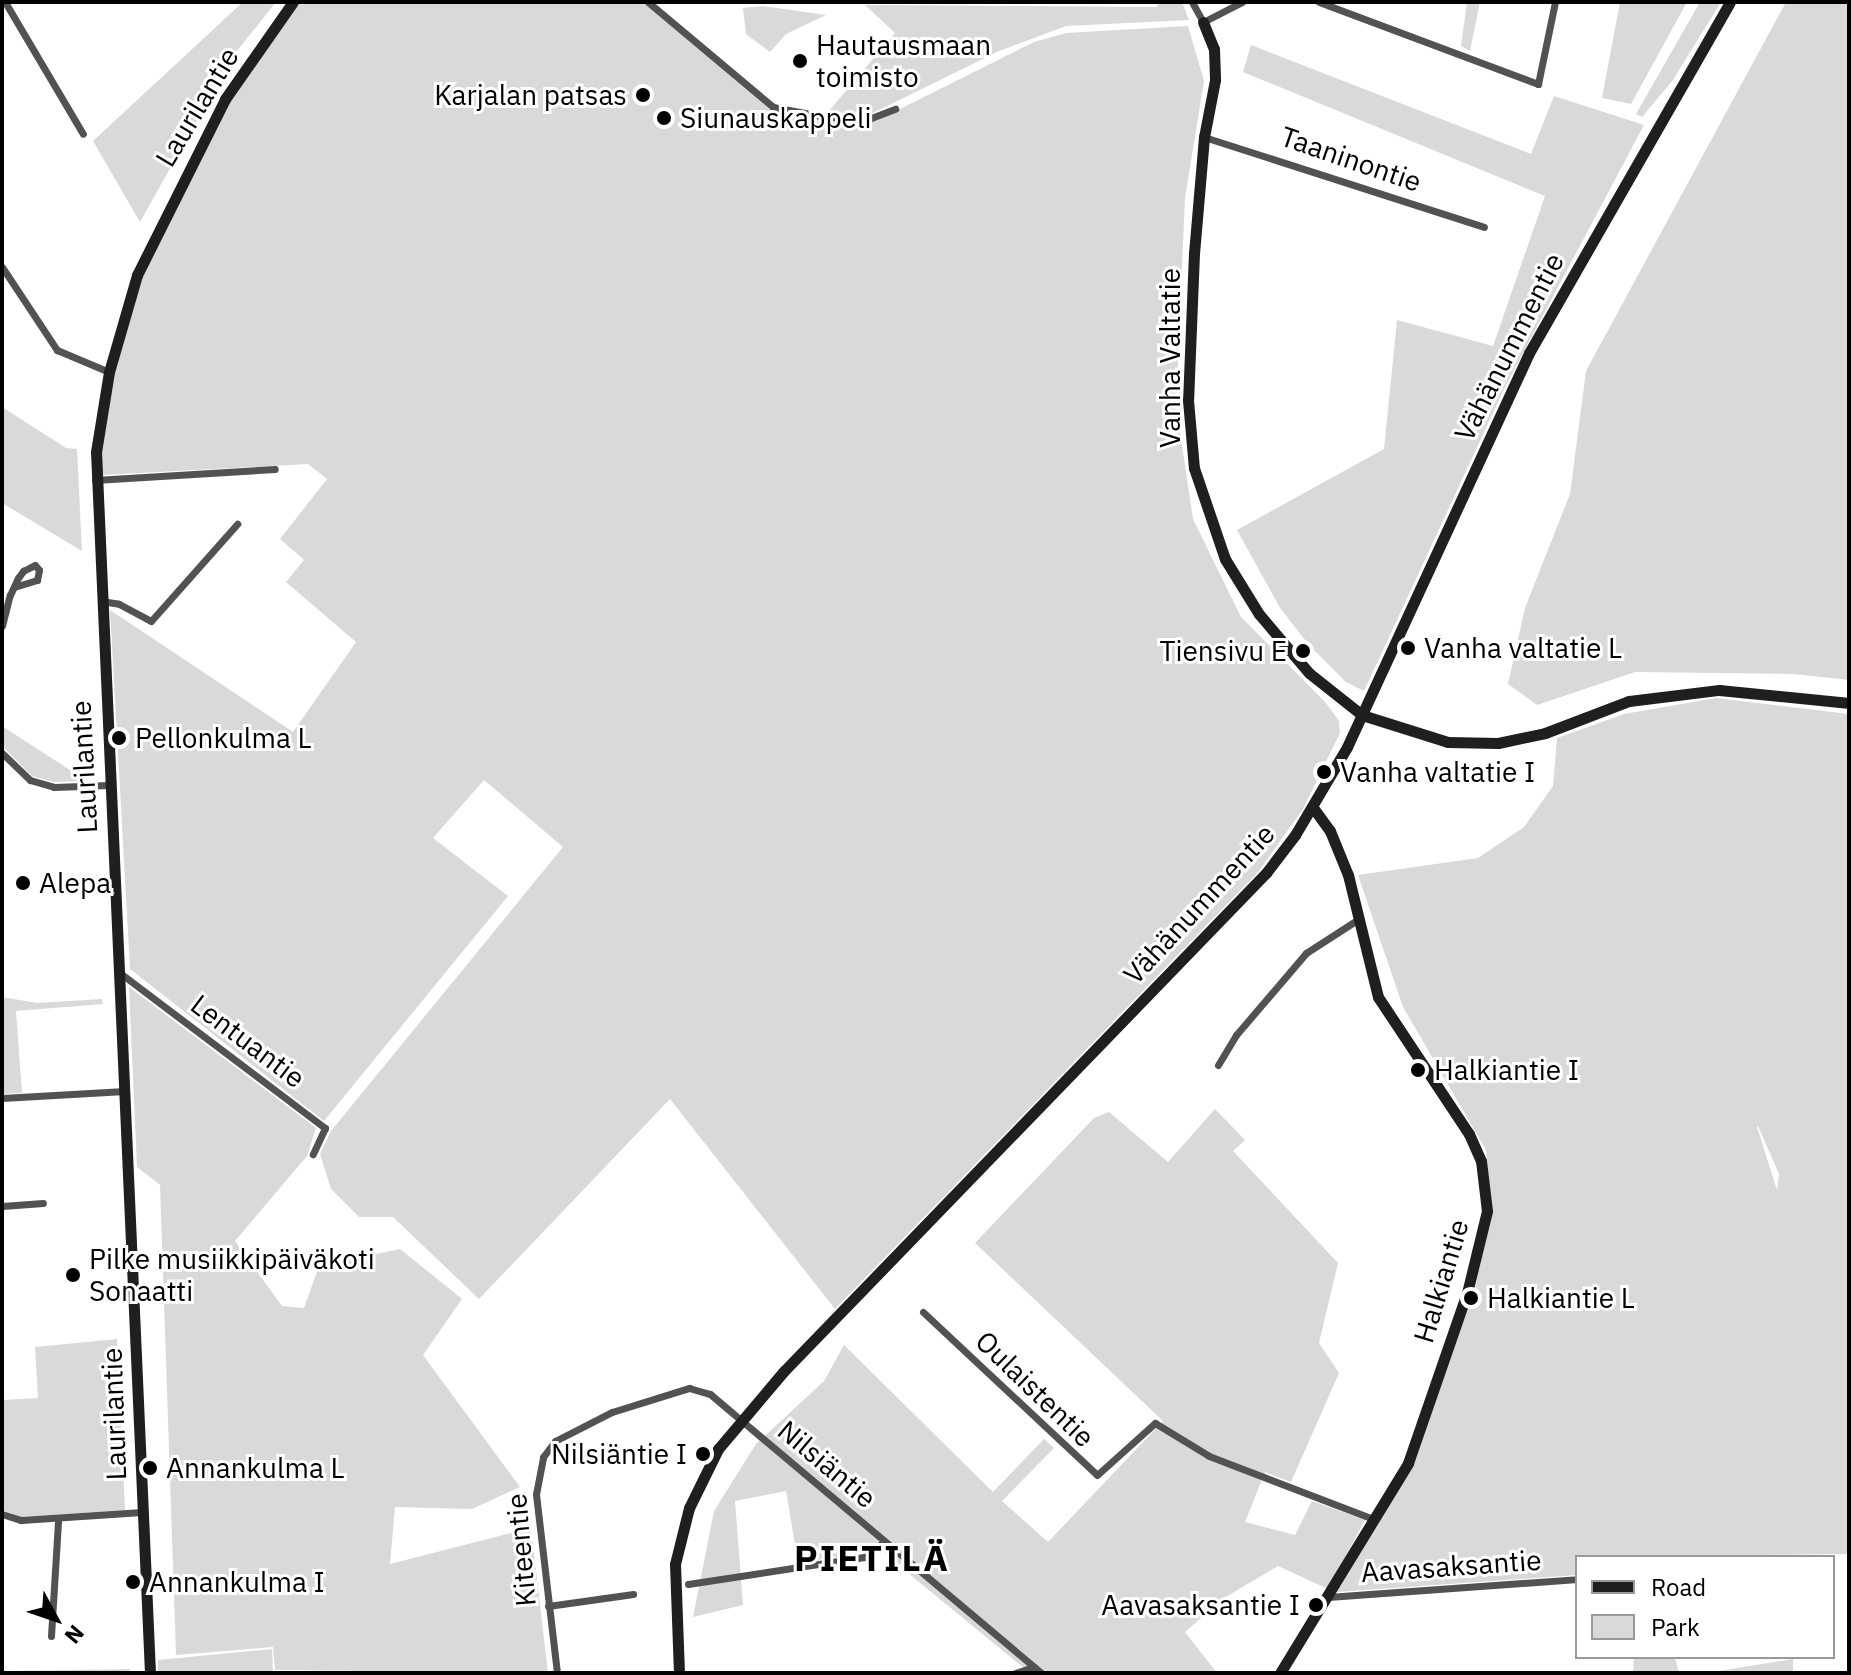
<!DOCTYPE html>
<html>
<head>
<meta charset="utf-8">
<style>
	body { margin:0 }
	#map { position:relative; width:1851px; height:1675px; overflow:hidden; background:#fff; font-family:"IBM Plex Sans",sans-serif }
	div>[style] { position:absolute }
	.green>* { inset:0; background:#d9d9d9 }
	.street>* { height:7px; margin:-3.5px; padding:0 3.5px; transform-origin:3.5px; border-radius:3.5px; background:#525252 }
	.secondary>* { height:11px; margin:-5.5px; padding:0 5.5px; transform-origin:5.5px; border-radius:5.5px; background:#1f1f1f }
	.dots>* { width:22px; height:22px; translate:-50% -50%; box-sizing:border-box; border:4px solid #fff; border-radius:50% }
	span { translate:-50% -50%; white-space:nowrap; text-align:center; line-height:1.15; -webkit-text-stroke:6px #fff; paint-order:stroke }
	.poi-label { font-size:28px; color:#000 }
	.left { translate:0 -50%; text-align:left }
	.right { translate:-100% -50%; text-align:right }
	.street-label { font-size:28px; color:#000 }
	.district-label { font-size:36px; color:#000; font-weight:700; letter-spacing:2px }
	.frame { position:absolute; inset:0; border:4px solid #000; pointer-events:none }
	.legend { position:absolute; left:1575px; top:1555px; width:260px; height:104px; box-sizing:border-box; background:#fff; border:2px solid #999; margin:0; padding:10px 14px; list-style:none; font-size:24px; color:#000 }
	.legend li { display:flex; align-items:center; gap:16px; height:40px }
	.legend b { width:40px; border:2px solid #999 }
	.north { position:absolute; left:16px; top:1579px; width:80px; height:80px; -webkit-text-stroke:6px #fff; paint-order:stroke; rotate:130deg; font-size:22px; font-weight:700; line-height:32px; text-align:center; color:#000 }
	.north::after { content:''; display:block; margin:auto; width:28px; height:36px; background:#000; clip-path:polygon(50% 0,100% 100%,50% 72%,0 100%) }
</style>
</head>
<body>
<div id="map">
	<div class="green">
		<div style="clip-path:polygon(243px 2px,276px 2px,233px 56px,140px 222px,93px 141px)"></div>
		<div style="clip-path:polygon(293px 2px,648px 2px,773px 107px,826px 117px,871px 118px,894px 112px,1034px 42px,1066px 33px,1188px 26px,1204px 81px,1185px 198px,1176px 405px,1193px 519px,1241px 617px,1326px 703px,1339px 721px,1340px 733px,1303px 809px,1259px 871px,835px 1309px,670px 1099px,479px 1299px,393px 1217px,359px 1217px,331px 1189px,320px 1154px,331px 1131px,563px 847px,484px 780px,433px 838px,508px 896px,324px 1121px,130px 969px,110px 610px,293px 732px,356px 642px,286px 582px,304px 560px,280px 539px,327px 479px,308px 464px,102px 475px,95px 480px,109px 372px,137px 275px,225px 99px)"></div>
		<div style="clip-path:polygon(1158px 2px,1182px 2px,1189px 20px,1066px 26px,999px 51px,871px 114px,828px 112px,895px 33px,865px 5px,1157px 7px)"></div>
		<div style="clip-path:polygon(1467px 2px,1480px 2px,1470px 51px,1461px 46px)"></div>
		<div style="clip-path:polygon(1620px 2px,1687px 2px,1631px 104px,1602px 98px)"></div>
		<div style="clip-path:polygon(1700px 2px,1721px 2px,1673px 80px,1642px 117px,1636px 114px)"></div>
		<div style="clip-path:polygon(1786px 2px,1849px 2px,1849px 680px,1794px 674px,1635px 672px,1537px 705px,1508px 684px,1525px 608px,1570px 494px,1586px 371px)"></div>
		<div style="clip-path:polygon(763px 6px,826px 15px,786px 34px,770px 52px,746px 34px,743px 8px)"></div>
		<div style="clip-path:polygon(1251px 45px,1531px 154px,1554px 96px,1644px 125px,1505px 387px,1364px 691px,1346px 682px,1309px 645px,1280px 608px,1237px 530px,1384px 449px,1397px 320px,1493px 346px,1545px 196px,1243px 72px)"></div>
		<div style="clip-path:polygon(2px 407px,66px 448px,77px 449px,82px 551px,2px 503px)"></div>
		<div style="clip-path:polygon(evenodd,1716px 698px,1849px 714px,1849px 1554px,1577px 1557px,1577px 1575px,1337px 1592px,1407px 1473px,1474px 1294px,1492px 1210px,1486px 1150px,1403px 1007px,1358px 875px,1478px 858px,1524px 827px,1553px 786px,1557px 738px,1624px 714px,1716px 698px,1758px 1126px,1779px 1174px,1777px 1190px,1757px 1127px,1758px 1126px)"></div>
		<div style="clip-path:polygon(2px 726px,87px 781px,54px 782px,32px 776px,2px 746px)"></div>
		<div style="clip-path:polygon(129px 987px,316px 1128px,307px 1156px,235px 1241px,282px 1306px,304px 1308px,319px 1266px,400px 1249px,462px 1299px,423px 1355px,520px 1487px,472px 1509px,395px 1507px,390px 1564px,531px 1528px,548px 1673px,275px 1670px,273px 1647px,176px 1655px,160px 1185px,137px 1167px)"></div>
		<div style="clip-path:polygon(2px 997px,37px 1003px,102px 999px,103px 1004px,16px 1011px,22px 1093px,2px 1094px)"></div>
		<div style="clip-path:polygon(1215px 1109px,1245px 1140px,1233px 1151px,1338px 1263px,1319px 1343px,1339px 1373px,1291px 1482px,1265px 1472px,1245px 1522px,1295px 1535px,1312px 1501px,1365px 1520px,1328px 1589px,1278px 1566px,1224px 1598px,1185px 1632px,1217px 1673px,1030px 1673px,880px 1550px,798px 1563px,786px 1491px,735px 1501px,743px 1605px,693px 1617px,714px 1511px,756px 1444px,824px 1381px,844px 1345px,993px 1492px,1044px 1439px,1054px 1448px,1002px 1501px,1048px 1542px,1163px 1421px,975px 1243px,1094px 1118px,1109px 1112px,1168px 1162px)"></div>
		<div style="clip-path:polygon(117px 1339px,125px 1510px,21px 1517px,2px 1510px,2px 1400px,38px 1398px,35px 1347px)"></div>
		<div style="clip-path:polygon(272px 1649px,273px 1673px,158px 1673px,158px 1660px)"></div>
		<div style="clip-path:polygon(1634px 1657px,1675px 1657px,1679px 1673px,1633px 1673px)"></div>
		<div style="clip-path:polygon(1793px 1659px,1793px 1673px,1707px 1673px)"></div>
		<div style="clip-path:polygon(130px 1669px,130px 1673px,2px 1673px,2px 1671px)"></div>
	</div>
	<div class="street">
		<div style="left:5px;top:2px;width:153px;rotate:59.4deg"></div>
		<div style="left:648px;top:2px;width:163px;rotate:40deg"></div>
		<div style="left:773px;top:107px;width:54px;rotate:10.7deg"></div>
		<div style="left:826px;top:117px;width:45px;rotate:1.3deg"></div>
		<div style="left:871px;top:118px;width:26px;rotate:-21deg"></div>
		<div style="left:1192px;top:2px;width:23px;rotate:61deg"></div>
		<div style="left:1203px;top:22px;width:44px;rotate:-27.1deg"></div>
		<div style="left:1319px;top:2px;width:234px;rotate:20.5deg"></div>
		<div style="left:1538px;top:84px;width:84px;rotate:-78.3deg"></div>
		<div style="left:1204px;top:137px;width:294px;rotate:17.8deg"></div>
		<div style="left:2px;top:267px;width:100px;rotate:56.5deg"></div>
		<div style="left:57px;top:350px;width:56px;rotate:22.9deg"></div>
		<div style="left:95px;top:480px;width:180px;rotate:-3.5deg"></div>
		<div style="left:101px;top:601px;width:18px;rotate:9deg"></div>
		<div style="left:119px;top:604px;width:36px;rotate:28deg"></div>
		<div style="left:151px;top:621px;width:130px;rotate:-48.4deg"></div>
		<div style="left:2px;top:626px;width:32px;rotate:-76deg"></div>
		<div style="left:10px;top:595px;width:19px;rotate:-65deg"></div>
		<div style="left:18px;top:578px;width:9px;rotate:-54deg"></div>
		<div style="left:23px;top:571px;width:13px;rotate:-27deg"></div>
		<div style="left:35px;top:565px;width:6px;rotate:51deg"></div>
		<div style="left:39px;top:570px;width:10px;rotate:101deg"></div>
		<div style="left:37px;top:580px;width:24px;rotate:163deg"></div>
		<div style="left:2px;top:753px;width:39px;rotate:44deg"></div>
		<div style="left:30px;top:780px;width:25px;rotate:16deg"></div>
		<div style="left:54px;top:787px;width:55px;rotate:-2.1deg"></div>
		<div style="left:120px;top:973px;width:257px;rotate:37.1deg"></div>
		<div style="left:325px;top:1128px;width:29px;rotate:115deg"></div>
		<div style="left:1218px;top:1065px;width:35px;rotate:-59deg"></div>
		<div style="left:1236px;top:1035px;width:108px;rotate:-49.5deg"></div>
		<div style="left:1306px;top:953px;width:64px;rotate:-32.9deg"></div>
		<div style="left:2px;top:1098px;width:123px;rotate:-3.3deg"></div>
		<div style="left:2px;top:1206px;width:41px;rotate:-4.2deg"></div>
		<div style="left:923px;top:1312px;width:238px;rotate:43.1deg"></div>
		<div style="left:1097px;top:1475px;width:78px;rotate:-41.9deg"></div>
		<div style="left:1155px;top:1423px;width:63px;rotate:31.4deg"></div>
		<div style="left:1209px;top:1456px;width:176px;rotate:21deg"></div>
		<div style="left:2px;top:1514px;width:20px;rotate:18deg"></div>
		<div style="left:21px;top:1520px;width:121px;rotate:-3.8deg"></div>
		<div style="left:688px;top:1584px;width:178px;rotate:-8.7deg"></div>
		<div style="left:864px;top:1557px;width:26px;rotate:-37deg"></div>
		<div style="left:1328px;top:1597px;width:250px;rotate:-4.1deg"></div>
		<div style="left:548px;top:1606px;width:86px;rotate:-8deg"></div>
		<div style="left:51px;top:1636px;width:116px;rotate:-86.5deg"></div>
		<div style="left:557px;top:1673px;width:180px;rotate:-96.7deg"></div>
		<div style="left:536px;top:1494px;width:38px;rotate:-79deg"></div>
		<div style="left:543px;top:1457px;width:20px;rotate:-53deg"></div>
		<div style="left:555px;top:1441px;width:64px;rotate:-27deg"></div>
		<div style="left:612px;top:1412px;width:81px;rotate:-17.3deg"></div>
		<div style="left:689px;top:1388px;width:22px;rotate:16deg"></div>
		<div style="left:710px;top:1394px;width:433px;rotate:40.1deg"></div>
		<div style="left:1015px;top:1673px;width:20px;rotate:-18deg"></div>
	</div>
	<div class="secondary">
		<div style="left:1203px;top:22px;width:29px;rotate:68deg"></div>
		<div style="left:1214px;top:49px;width:31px;rotate:88deg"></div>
		<div style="left:1215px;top:80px;width:58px;rotate:100.9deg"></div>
		<div style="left:1204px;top:137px;width:116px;rotate:94.9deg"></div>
		<div style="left:1194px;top:253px;width:147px;rotate:92.3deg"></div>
		<div style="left:1188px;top:400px;width:68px;rotate:85deg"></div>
		<div style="left:1194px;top:468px;width:96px;rotate:71.2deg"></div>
		<div style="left:1225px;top:559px;width:65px;rotate:58.3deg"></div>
		<div style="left:1259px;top:614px;width:77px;rotate:49.7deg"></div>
		<div style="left:1309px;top:673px;width:68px;rotate:38.4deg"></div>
		<div style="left:1362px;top:715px;width:90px;rotate:17.4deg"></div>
		<div style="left:1448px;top:742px;width:50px;rotate:1.1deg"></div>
		<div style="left:1498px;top:743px;width:48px;rotate:-12deg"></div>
		<div style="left:1545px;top:733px;width:90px;rotate:-20.9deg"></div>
		<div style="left:1629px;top:701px;width:91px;rotate:-7deg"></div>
		<div style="left:1719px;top:690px;width:131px;rotate:5.7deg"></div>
		<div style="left:150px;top:1673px;width:1222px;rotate:-92.53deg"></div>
		<div style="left:96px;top:452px;width:81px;rotate:-80.8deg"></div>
		<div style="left:109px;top:372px;width:101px;rotate:-73.9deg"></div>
		<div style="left:137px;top:275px;width:197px;rotate:-63.4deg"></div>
		<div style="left:225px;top:99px;width:118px;rotate:-55deg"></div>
		<div style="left:679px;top:1673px;width:109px;rotate:-92.1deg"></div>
		<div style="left:675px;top:1564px;width:58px;rotate:-76deg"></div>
		<div style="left:689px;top:1508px;width:66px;rotate:-63.8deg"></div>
		<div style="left:718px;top:1449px;width:102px;rotate:-49.8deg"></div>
		<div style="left:784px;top:1371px;width:693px;rotate:-45.94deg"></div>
		<div style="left:1266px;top:873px;width:48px;rotate:-52.7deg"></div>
		<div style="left:1295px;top:835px;width:102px;rotate:-59.4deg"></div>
		<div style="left:1347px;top:747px;width:434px;rotate:-65.2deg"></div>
		<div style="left:1529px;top:353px;width:404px;rotate:-60.2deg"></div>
		<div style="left:1280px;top:1673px;width:246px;rotate:-58.6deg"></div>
		<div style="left:1408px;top:1463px;width:180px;rotate:-70.9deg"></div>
		<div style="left:1467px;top:1293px;width:84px;rotate:-76.3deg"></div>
		<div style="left:1487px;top:1211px;width:50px;rotate:-96.8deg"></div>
		<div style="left:1481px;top:1161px;width:30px;rotate:-114deg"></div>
		<div style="left:1469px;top:1134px;width:164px;rotate:-123.6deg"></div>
		<div style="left:1378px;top:997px;width:126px;rotate:-103.8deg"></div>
		<div style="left:1348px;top:875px;width:48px;rotate:-112.2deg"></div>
		<div style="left:1330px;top:831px;width:29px;rotate:-126deg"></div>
	</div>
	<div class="dots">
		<div style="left:800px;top:61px;background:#000"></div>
		<div style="left:643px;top:95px;background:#000"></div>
		<div style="left:664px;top:118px;background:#000"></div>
		<div style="left:1408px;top:648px;background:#000"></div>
		<div style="left:1303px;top:651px;background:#000"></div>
		<div style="left:119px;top:738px;background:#000"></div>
		<div style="left:1324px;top:772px;background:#000"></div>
		<div style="left:23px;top:883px;background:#000"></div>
		<div style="left:1418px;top:1070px;background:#000"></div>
		<div style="left:73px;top:1275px;background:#000"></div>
		<div style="left:1471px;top:1298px;background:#000"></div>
		<div style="left:703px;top:1454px;background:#000"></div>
		<div style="left:150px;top:1468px;background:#000"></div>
		<div style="left:133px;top:1582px;background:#000"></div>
		<div style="left:1316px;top:1605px;background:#000"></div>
	</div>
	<div class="poi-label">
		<span class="left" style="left:816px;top:61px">Hautausmaan<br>toimisto</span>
		<span class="right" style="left:627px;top:95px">Karjalan patsas</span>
		<span class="left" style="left:680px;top:118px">Siunauskappeli</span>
		<span class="left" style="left:1424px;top:648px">Vanha valtatie L</span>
		<span class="right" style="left:1287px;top:651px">Tiensivu E</span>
		<span class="left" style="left:135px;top:738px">Pellonkulma L</span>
		<span class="left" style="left:1340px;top:772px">Vanha valtatie I</span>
		<span class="left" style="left:39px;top:883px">Alepa</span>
		<span class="left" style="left:1434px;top:1070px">Halkiantie I</span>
		<span class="left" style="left:89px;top:1275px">Pilke musiikkipäiväkoti<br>Sonaatti</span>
		<span class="left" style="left:1487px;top:1298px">Halkiantie L</span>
		<span class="right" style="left:687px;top:1454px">Nilsiäntie I</span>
		<span class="left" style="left:166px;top:1468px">Annankulma L</span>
		<span class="left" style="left:149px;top:1582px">Annankulma I</span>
		<span class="right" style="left:1300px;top:1605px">Aavasaksantie I</span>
	</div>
	<div class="street-label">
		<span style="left:197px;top:107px;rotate:-59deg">Laurilantie</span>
		<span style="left:1351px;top:159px;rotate:19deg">Taaninontie</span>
		<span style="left:1509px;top:347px;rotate:-63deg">Vähänummentie</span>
		<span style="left:1170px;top:358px;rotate:-90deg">Vanha Valtatie</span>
		<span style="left:84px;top:767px;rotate:-93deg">Laurilantie</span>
		<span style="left:1199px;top:904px;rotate:-47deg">Vähänummentie</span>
		<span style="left:248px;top:1041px;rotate:37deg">Lentuantie</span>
		<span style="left:1441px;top:1281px;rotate:-73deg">Halkiantie</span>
		<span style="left:1035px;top:1389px;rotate:44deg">Oulaistentie</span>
		<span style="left:114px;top:1414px;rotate:-92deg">Laurilantie</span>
		<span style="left:827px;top:1464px;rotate:40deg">Nilsiäntie</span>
		<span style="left:521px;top:1550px;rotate:-95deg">Kiteentie</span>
		<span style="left:1451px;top:1566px;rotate:-4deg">Aavasaksantie</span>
	</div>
	<div class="district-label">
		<span style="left:872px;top:1558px">PIETILÄ</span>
	</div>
	<div class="frame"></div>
	<ul class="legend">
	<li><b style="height:10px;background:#1f1f1f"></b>Road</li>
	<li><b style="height:22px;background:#d9d9d9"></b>Park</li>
	</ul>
	<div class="north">N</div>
</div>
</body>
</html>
